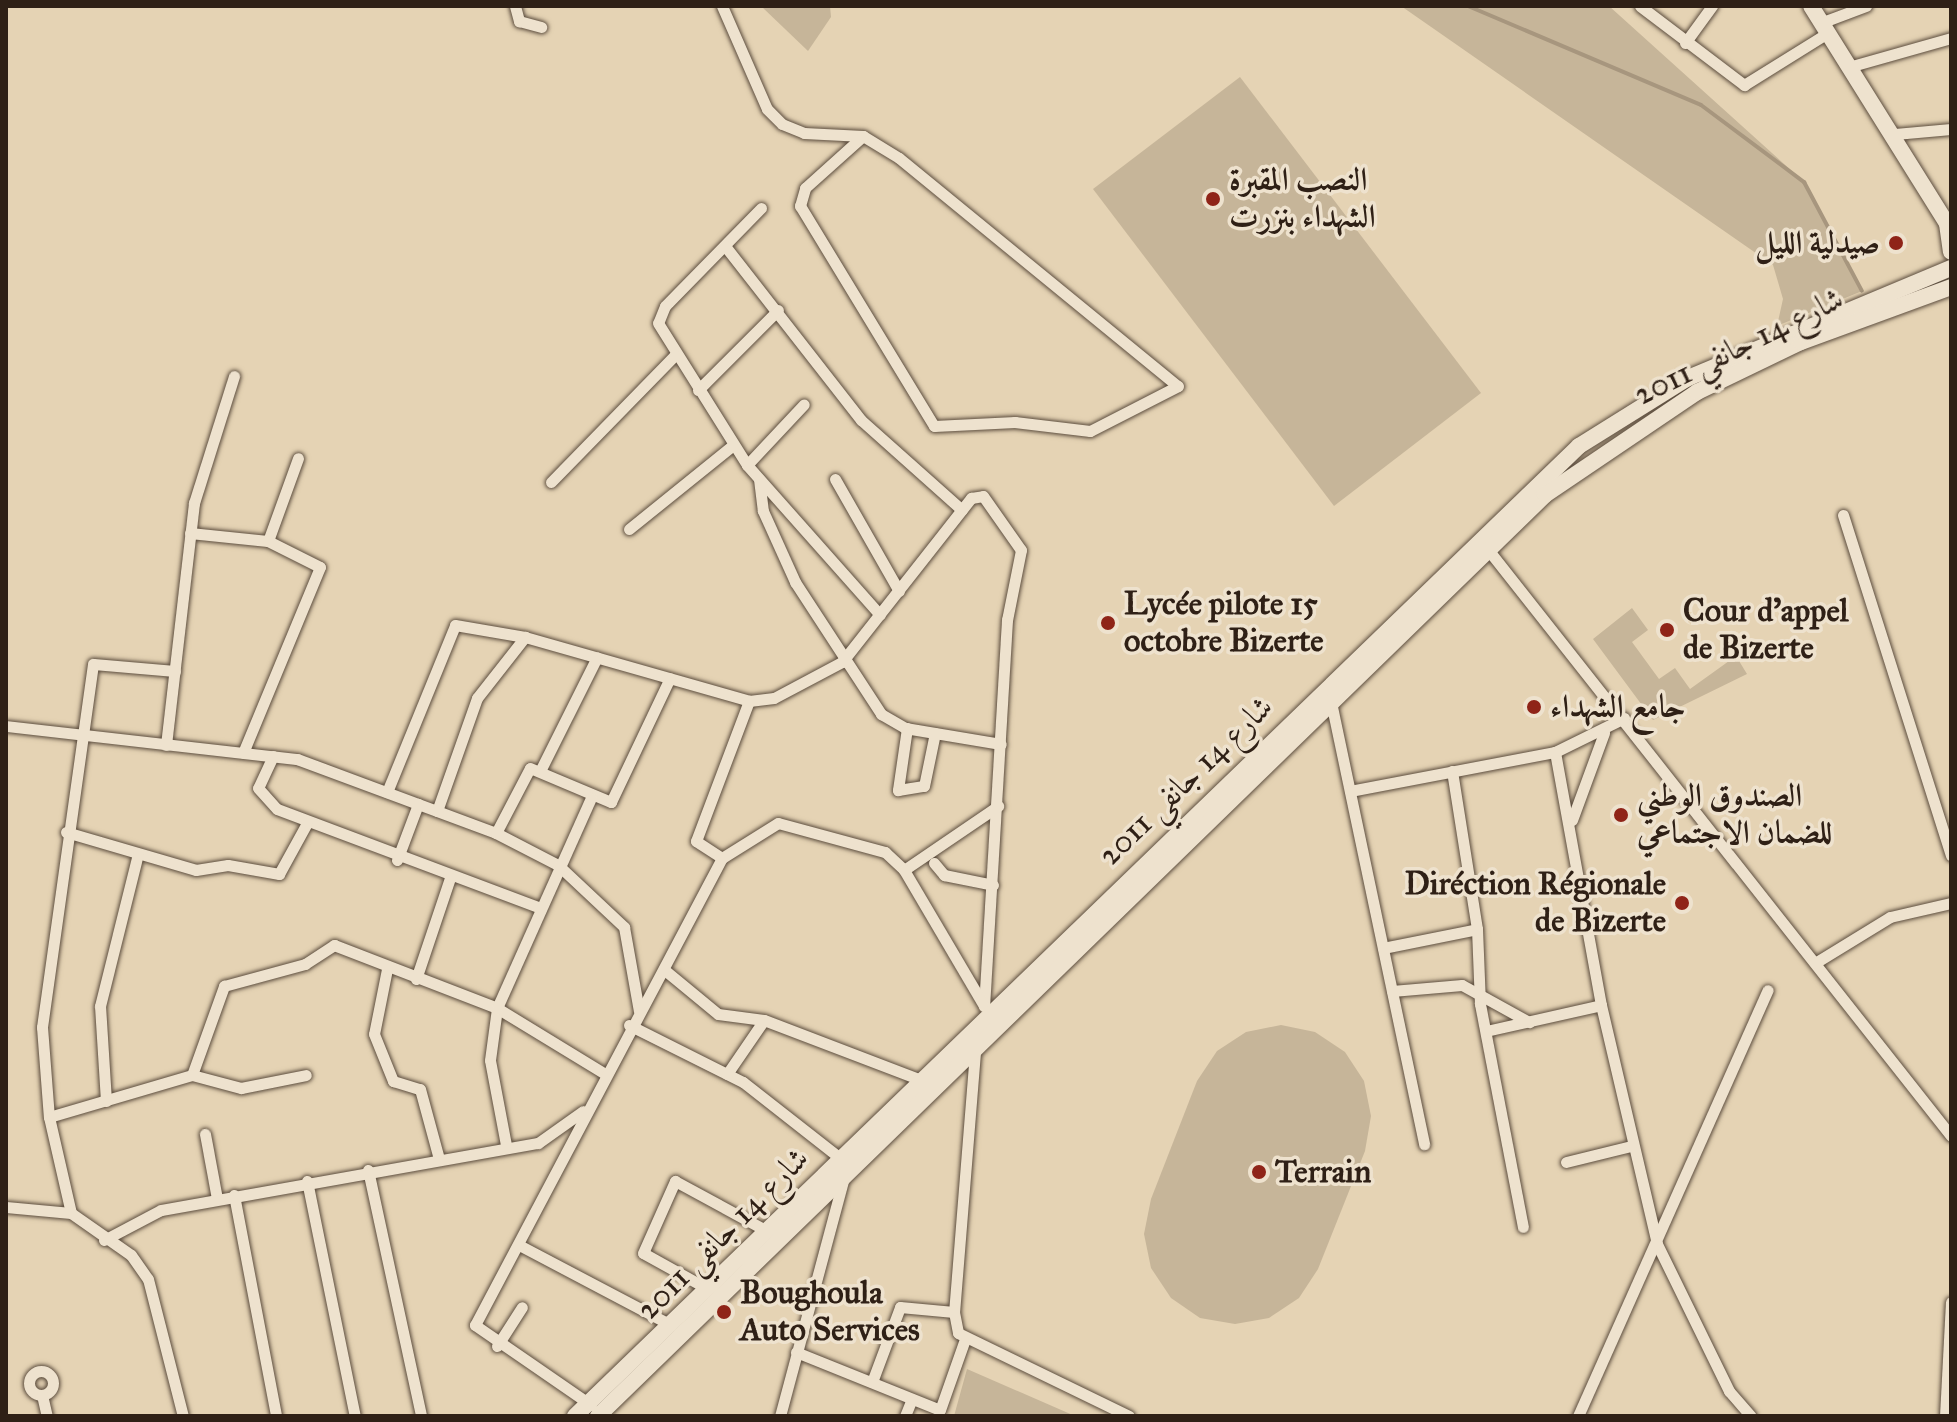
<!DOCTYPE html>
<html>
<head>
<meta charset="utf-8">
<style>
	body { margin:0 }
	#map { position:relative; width:1957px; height:1422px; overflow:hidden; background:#e5d3b4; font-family:"IM FELL Great Primer",Amiri,serif }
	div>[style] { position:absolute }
	.green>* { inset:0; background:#c6b599 }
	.stream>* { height:4px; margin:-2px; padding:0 2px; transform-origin:2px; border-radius:2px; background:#a7967e }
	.roads { filter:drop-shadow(0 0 2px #5c4d3e) drop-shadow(0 0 2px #5c4d3e) }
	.street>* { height:11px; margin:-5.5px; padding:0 5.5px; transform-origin:5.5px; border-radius:5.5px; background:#eee2ce }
	.street>.ring { margin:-5.5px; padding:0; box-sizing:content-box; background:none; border:11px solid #eee2ce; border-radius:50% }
	.secondary>* { height:16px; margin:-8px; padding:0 8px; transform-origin:8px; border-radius:8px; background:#eee2ce }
	.dots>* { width:22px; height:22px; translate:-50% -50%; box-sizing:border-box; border:4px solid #eee2ce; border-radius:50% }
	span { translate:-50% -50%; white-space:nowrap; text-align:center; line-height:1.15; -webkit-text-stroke:7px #eee2ce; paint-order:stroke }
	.poi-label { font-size:32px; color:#2f2016; font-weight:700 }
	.left { translate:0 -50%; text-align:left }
	.right { translate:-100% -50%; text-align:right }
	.street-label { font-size:32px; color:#2f2016 }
	.frame { position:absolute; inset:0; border:8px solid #2f2016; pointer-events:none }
</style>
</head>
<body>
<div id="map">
	<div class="green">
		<div style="clip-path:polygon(761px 6px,830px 6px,831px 17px,808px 51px)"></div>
		<div style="clip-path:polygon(1401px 6px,1609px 6px,1804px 182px,1862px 291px,1777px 326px,1783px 299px,1773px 265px)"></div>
		<div style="clip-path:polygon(1240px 77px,1481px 393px,1334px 506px,1093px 189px)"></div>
		<div style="clip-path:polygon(1632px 608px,1648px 630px,1632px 642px,1659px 679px,1675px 668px,1690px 689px,1736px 656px,1747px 674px,1653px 720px,1593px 639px)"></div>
		<div style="clip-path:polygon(1281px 1025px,1315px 1032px,1345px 1052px,1364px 1081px,1371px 1116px,1365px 1151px,1318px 1269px,1299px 1298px,1269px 1318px,1235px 1324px,1200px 1318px,1171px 1298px,1151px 1268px,1144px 1234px,1151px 1199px,1197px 1081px,1217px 1051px,1246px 1032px)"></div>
		<div style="clip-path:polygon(967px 1369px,1075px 1416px,954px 1416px)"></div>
	</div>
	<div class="stream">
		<div style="left:1468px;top:6px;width:253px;rotate:23deg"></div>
		<div style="left:1701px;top:105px;width:129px;rotate:36.8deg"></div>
		<div style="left:1804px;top:182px;width:123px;rotate:62deg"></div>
	</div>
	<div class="roads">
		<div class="street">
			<div style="left:515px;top:6px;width:16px;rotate:75deg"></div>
			<div style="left:519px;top:21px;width:23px;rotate:15deg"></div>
			<div style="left:722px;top:6px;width:112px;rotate:66.4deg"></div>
			<div style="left:767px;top:109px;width:21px;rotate:45deg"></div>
			<div style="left:782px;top:124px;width:24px;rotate:22deg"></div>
			<div style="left:804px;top:133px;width:59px;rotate:2.9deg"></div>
			<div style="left:1640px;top:6px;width:131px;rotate:37.2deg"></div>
			<div style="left:1744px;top:85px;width:100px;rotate:-31.9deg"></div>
			<div style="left:1823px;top:22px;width:46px;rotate:-20.4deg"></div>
			<div style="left:1685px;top:43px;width:46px;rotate:-53.9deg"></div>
			<div style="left:1852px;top:66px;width:103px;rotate:-15.8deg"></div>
			<div style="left:1895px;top:134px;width:56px;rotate:-5.1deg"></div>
			<div style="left:863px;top:136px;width:42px;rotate:31.4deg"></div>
			<div style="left:899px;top:158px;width:360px;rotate:39.3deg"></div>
			<div style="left:1178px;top:386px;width:99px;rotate:152.9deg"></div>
			<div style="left:1090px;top:431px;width:76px;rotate:-173.2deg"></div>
			<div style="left:1015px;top:422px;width:81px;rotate:177.2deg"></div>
			<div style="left:934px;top:426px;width:258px;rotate:-121.3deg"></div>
			<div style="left:800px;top:206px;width:19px;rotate:-74deg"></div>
			<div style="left:805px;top:188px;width:78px;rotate:-41.9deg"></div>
			<div style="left:761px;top:208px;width:137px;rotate:134.4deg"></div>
			<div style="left:665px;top:306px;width:18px;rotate:112deg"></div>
			<div style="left:658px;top:323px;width:168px;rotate:57.9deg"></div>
			<div style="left:747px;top:465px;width:200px;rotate:48.4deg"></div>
			<div style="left:725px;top:246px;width:221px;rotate:52deg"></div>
			<div style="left:861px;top:420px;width:135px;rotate:41.7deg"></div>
			<div style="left:698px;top:390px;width:113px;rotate:-45deg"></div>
			<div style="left:747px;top:465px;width:83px;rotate:-46.9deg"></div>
			<div style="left:759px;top:479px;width:32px;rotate:83deg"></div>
			<div style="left:763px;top:511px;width:78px;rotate:65.7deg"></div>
			<div style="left:795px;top:582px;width:158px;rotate:56.9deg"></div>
			<div style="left:881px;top:714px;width:28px;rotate:30deg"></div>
			<div style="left:905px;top:728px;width:97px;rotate:9.5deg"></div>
			<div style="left:835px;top:479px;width:129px;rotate:60.3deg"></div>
			<div style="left:551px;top:482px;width:177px;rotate:-45.7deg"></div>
			<div style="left:1843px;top:515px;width:357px;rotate:72.4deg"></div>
			<div style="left:629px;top:529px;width:132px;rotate:-38.9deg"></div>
			<div style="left:190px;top:533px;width:78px;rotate:5.9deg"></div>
			<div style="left:268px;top:541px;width:58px;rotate:26.6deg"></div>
			<div style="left:320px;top:567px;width:201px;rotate:112.5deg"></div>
			<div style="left:268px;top:541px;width:88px;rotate:-70.1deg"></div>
			<div style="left:1486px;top:547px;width:750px;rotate:51.71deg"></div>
			<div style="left:175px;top:671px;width:82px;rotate:-175.1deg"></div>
			<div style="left:93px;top:664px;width:367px;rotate:98deg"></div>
			<div style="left:42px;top:1027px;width:90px;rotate:85.6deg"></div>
			<div style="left:49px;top:1117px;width:98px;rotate:77.1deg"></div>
			<div style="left:71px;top:1213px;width:73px;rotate:35deg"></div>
			<div style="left:131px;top:1255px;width:29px;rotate:55deg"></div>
			<div style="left:148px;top:1279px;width:141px;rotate:75.7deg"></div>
			<div style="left:1331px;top:702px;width:452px;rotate:78.1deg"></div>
			<div style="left:6px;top:726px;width:293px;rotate:6.5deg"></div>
			<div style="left:297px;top:759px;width:212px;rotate:20.4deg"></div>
			<div style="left:496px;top:833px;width:70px;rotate:27.3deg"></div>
			<div style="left:558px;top:865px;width:91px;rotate:43.2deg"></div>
			<div style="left:624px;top:927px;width:85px;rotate:79.9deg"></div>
			<div style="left:907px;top:728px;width:63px;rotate:98.3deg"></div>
			<div style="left:898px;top:790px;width:26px;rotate:-9deg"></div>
			<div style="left:924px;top:786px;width:54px;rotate:-78.3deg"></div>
			<div style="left:166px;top:745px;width:244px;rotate:-83.4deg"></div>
			<div style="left:194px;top:503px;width:133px;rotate:-72.5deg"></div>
			<div style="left:1555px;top:752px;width:257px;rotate:79.7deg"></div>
			<div style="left:1601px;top:1005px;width:245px;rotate:76.8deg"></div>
			<div style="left:1657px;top:1244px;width:164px;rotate:63.9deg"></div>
			<div style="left:1729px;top:1391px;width:33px;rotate:49deg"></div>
			<div style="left:273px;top:756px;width:35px;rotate:115deg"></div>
			<div style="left:258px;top:788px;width:28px;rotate:48deg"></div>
			<div style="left:277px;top:809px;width:282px;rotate:20.6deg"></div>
			<div style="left:540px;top:771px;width:127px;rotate:-63.4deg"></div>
			<div style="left:1452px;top:771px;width:160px;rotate:81deg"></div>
			<div style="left:1477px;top:929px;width:75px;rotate:87.7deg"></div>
			<div style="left:1480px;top:1004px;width:227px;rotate:79.1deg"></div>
			<div style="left:1350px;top:791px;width:209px;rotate:-10.8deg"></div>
			<div style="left:1555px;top:752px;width:77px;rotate:-26.2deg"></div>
			<div style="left:387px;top:792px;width:180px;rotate:-67.8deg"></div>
			<div style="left:455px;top:625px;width:71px;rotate:9.7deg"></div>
			<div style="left:525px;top:637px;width:233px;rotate:15.9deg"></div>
			<div style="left:749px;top:701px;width:25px;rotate:-7deg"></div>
			<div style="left:774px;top:698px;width:77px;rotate:-27.9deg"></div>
			<div style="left:842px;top:662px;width:209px;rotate:-51.8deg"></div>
			<div style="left:971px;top:498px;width:12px;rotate:-9deg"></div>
			<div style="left:983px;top:496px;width:66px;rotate:54.9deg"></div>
			<div style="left:1021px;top:550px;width:71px;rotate:101.3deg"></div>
			<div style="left:1007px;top:620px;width:387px;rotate:93.4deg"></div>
			<div style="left:437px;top:811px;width:120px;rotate:-70.5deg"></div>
			<div style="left:477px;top:698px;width:78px;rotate:-51.8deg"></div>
			<div style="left:1572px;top:820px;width:93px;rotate:-69.8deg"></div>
			<div style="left:66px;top:832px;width:135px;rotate:16.3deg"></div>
			<div style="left:196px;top:870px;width:32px;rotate:-9deg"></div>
			<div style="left:228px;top:865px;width:52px;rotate:10deg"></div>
			<div style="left:279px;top:874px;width:58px;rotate:-61.2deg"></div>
			<div style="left:496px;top:833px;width:73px;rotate:-62.4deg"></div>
			<div style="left:530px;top:768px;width:88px;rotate:22.8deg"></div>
			<div style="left:611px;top:802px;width:137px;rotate:-64.6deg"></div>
			<div style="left:722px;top:858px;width:31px;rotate:-147deg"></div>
			<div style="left:696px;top:841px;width:150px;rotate:-69.3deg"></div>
			<div style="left:397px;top:860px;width:60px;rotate:-69.4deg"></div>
			<div style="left:934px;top:863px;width:16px;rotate:50deg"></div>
			<div style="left:944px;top:875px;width:50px;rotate:11.5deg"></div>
			<div style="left:904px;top:870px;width:114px;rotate:-34.2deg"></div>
			<div style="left:1383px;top:948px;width:96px;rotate:-11.4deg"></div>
			<div style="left:1815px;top:963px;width:88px;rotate:-31.5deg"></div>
			<div style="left:1890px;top:917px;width:63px;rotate:-12.9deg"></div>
			<div style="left:387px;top:969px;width:66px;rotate:101.3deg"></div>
			<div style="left:374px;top:1034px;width:51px;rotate:68deg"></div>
			<div style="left:393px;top:1081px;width:28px;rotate:17deg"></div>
			<div style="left:420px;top:1089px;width:73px;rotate:74.8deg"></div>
			<div style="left:667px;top:972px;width:66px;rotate:39.5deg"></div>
			<div style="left:718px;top:1014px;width:46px;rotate:7.4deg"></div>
			<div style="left:764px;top:1020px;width:177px;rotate:20.9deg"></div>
			<div style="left:416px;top:979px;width:107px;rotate:-71.4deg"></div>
			<div style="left:1392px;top:991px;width:70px;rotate:-4.9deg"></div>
			<div style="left:1462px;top:985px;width:77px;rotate:28.9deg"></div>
			<div style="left:629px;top:1025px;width:127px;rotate:26.6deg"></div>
			<div style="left:743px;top:1082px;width:123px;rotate:38.1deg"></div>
			<div style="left:1486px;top:1031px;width:118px;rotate:-12.7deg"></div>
			<div style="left:975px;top:1052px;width:261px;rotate:94.6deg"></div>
			<div style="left:954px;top:1312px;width:21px;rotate:79deg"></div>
			<div style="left:958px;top:1333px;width:190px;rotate:25.9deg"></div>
			<div style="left:727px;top:1074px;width:65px;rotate:-55.6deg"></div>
			<div style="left:192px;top:1075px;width:95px;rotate:-70.2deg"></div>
			<div style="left:224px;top:986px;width:84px;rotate:-15.2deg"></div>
			<div style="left:305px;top:964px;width:35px;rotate:-33deg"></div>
			<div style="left:334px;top:945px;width:175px;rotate:21.1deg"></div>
			<div style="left:497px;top:1008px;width:127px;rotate:31.4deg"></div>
			<div style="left:106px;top:1101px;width:95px;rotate:-93.6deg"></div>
			<div style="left:100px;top:1006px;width:157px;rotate:-76deg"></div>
			<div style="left:49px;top:1117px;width:149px;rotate:-16.4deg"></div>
			<div style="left:192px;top:1075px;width:51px;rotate:14.9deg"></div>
			<div style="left:241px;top:1088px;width:66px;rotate:-11.3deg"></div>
			<div style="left:205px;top:1134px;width:66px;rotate:79.5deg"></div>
			<div style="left:506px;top:1145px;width:86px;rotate:-100.7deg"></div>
			<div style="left:490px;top:1060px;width:52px;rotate:-82.3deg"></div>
			<div style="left:497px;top:1008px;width:230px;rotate:-65.9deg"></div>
			<div style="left:1566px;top:1162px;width:67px;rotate:-13.8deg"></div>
			<div style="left:368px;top:1170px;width:252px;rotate:77.8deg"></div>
			<div style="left:307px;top:1181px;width:240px;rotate:78.5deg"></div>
			<div style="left:234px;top:1195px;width:225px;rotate:79.2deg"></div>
			<div style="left:6px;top:1207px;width:65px;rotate:5.3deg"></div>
			<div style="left:104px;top:1240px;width:64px;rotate:-27.8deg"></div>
			<div style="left:161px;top:1210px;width:383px;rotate:-10.1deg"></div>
			<div style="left:538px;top:1143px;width:55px;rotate:-35.4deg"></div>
			<div style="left:519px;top:1245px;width:172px;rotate:27.8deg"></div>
			<div style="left:708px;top:1289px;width:74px;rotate:-151deg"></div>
			<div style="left:643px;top:1253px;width:79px;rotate:-66deg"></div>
			<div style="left:675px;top:1181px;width:105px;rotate:28.5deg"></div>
			<div style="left:497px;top:1346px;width:46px;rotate:-57.3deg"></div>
			<div style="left:796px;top:1352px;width:155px;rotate:21.9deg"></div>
			<div style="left:940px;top:1410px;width:72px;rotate:-70.6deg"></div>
			<div class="ring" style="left:29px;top:1371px;width:13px;height:13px"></div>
			<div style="left:872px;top:1382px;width:80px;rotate:-69.5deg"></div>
			<div style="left:900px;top:1307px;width:54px;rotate:5.3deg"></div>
			<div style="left:42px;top:1395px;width:22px;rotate:77deg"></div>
			<div style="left:591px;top:1405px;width:141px;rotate:-145.4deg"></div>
			<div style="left:475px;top:1325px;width:528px;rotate:-62.13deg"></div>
			<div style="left:722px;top:858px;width:66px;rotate:-32deg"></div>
			<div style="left:778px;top:823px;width:111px;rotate:15.2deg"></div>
			<div style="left:885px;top:852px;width:26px;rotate:43deg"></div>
			<div style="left:904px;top:870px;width:156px;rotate:59.5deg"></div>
			<div style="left:780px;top:1416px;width:243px;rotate:-75deg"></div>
			<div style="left:905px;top:1416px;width:18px;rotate:-68deg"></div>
			<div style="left:1578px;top:1416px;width:466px;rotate:-66deg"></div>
			<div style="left:1945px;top:1416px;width:114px;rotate:-87deg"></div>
		</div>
		<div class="secondary">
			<div style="left:1811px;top:6px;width:264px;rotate:58deg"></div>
			<div style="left:1947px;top:224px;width:28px;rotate:82deg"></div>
			<div style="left:575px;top:1416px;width:1396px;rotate:-44.01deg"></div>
			<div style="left:1579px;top:446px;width:128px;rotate:-32deg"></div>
			<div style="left:1688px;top:378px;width:285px;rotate:-22.7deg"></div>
			<div style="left:598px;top:1416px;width:1321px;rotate:-44.2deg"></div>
			<div style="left:1545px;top:495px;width:184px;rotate:-34.1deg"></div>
			<div style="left:1697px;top:392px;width:115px;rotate:-25.7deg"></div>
			<div style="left:1801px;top:342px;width:160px;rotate:-20.1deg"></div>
		</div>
	</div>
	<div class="dots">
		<div style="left:1213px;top:199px;background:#8f2418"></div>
		<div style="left:1896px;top:243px;background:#8f2418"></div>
		<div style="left:1108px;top:623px;background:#8f2418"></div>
		<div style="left:1667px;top:630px;background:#8f2418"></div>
		<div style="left:1534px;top:707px;background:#8f2418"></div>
		<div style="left:1621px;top:815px;background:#8f2418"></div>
		<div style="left:1682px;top:903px;background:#8f2418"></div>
		<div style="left:1259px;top:1172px;background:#8f2418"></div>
		<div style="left:724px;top:1312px;background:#8f2418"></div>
	</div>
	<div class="poi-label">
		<span class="left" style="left:1229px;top:199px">النصب المقبرة<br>الشهداء بنزرت</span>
		<span class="right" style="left:1880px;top:243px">صيدلية الليل</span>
		<span class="left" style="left:1124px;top:623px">Lycée pilote 15<br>octobre Bizerte</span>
		<span class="left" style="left:1683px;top:630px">Cour d'appel<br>de Bizerte</span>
		<span class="left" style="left:1550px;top:707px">جامع الشهداء</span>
		<span class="left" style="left:1637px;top:815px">الصندوق الوطني<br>للضمان الاجتماعي</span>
		<span class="right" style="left:1666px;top:903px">Diréction Régionale<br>de Bizerte</span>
		<span class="left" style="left:1275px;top:1172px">Terrain</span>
		<span class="left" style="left:740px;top:1312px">Boughoula<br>Auto Services</span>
	</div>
	<div class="street-label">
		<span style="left:1739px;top:347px;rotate:-26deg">شارع 14 جانفي 2011</span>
		<span style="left:1186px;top:781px;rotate:-44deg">شارع 14 جانفي 2011</span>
		<span style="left:723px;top:1234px;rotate:-45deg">شارع 14 جانفي 2011</span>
	</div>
	<div class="frame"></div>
</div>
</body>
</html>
